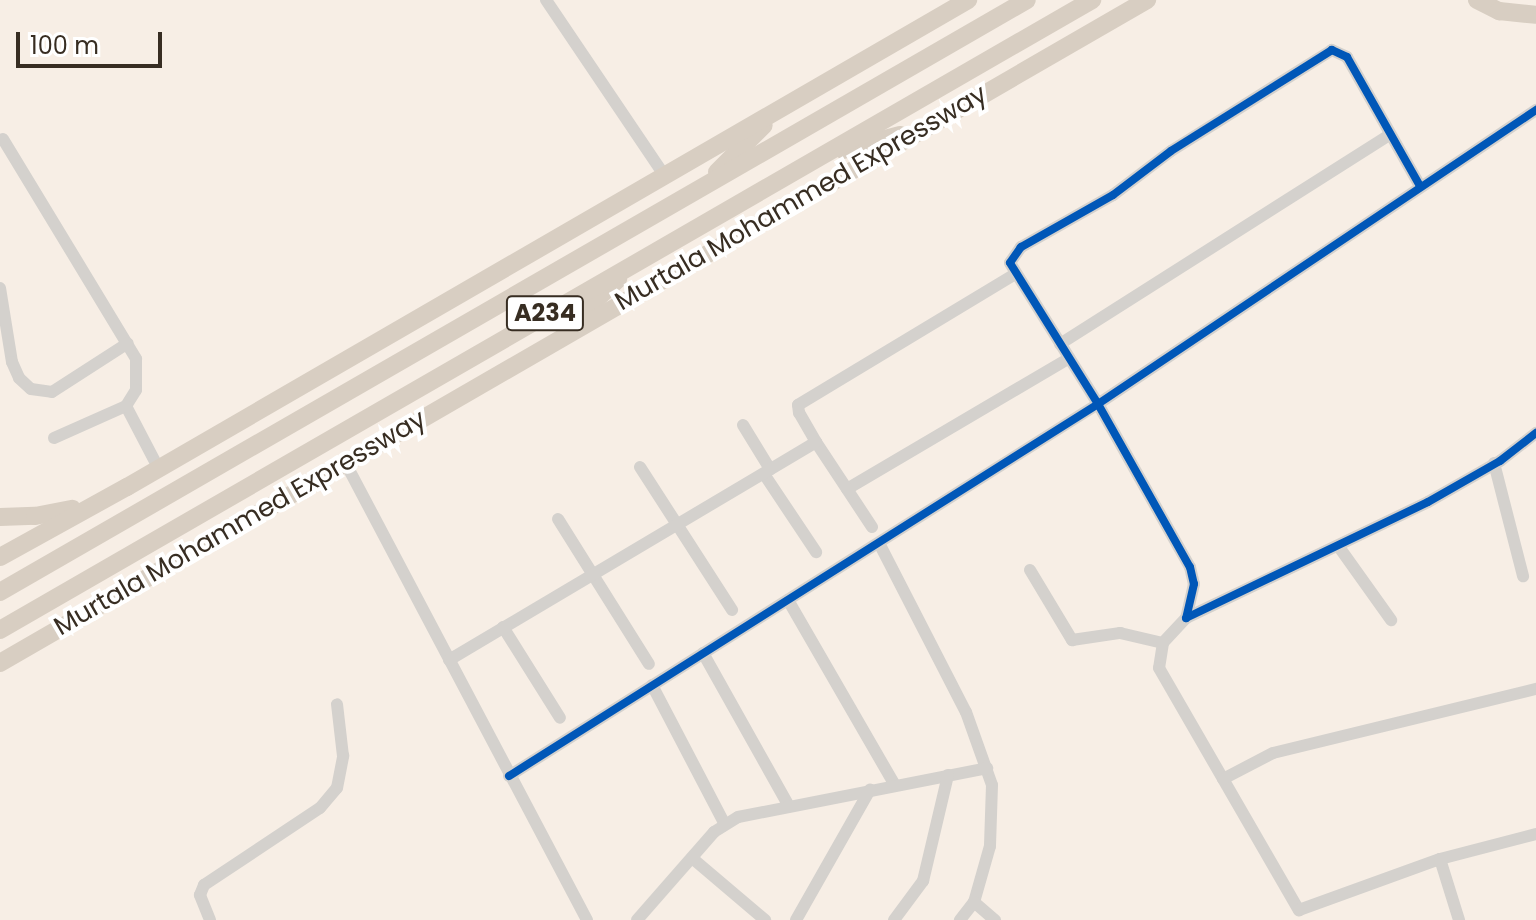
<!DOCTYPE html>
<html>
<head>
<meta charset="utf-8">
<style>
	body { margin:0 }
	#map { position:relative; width:1536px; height:920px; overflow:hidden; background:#f7eee5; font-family:Poppins,sans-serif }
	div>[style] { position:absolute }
	.minor>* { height:12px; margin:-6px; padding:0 6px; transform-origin:6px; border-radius:6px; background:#d4d1cd }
	.highway>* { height:18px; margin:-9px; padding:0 9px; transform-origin:9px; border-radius:9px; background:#d8cec2 }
	.cycleway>* { height:8px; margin:-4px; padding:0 4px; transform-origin:4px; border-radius:4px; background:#0057b8 }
	span { translate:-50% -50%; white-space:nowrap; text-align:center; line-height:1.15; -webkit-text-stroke:8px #fff; paint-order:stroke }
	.shield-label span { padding:2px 6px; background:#fff; border:2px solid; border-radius:6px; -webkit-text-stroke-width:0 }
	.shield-label { font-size:24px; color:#372d22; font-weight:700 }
	.street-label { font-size:26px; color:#372d22 }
	.scale { position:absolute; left:16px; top:32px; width:146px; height:36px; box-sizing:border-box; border:4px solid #372d22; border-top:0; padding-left:10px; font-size:24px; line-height:28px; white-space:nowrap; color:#372d22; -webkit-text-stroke:6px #fff; paint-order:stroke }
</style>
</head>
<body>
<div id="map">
	<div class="minor">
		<div style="left:546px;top:0;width:211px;rotate:56deg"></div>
		<div style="left:3px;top:139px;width:257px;rotate:58.8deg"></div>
		<div style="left:136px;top:359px;width:31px;rotate:90deg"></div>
		<div style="left:136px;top:390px;width:19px;rotate:122deg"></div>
		<div style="left:126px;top:406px;width:71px;rotate:62.4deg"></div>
		<div style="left:1420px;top:186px;width:148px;rotate:-119.5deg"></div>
		<div style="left:1347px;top:57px;width:17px;rotate:-155deg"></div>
		<div style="left:1332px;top:50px;width:190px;rotate:147.9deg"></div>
		<div style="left:1171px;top:151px;width:73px;rotate:142.8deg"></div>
		<div style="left:1113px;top:195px;width:106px;rotate:150.5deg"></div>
		<div style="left:1021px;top:247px;width:19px;rotate:125deg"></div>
		<div style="left:1010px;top:263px;width:166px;rotate:58deg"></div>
		<div style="left:1098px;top:404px;width:187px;rotate:60.6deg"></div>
		<div style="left:1190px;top:567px;width:17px;rotate:77deg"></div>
		<div style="left:1194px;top:584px;width:35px;rotate:103deg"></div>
		<div style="left:1186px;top:618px;width:268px;rotate:-25.6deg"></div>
		<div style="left:1428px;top:502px;width:83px;rotate:-29.7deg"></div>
		<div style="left:1500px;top:461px;width:46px;rotate:-37.9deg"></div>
		<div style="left:0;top:288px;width:75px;rotate:80.8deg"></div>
		<div style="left:12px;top:362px;width:17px;rotate:66deg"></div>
		<div style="left:19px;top:378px;width:16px;rotate:43deg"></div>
		<div style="left:31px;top:389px;width:21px;rotate:8deg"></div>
		<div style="left:52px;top:392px;width:90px;rotate:-32.8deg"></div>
		<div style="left:1060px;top:344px;width:390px;rotate:-32.4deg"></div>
		<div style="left:743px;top:425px;width:52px;rotate:58.5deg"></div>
		<div style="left:54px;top:438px;width:79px;rotate:-24deg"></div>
		<div style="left:345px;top:462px;width:518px;rotate:62.15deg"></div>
		<div style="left:1494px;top:463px;width:117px;rotate:75.6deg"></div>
		<div style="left:640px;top:467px;width:170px;rotate:57.2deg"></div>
		<div style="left:764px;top:474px;width:94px;rotate:56.3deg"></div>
		<div style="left:847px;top:489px;width:258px;rotate:-30.5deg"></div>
		<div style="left:558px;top:519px;width:171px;rotate:57.9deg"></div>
		<div style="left:872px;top:527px;width:102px;rotate:-123.4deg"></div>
		<div style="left:816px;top:442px;width:34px;rotate:-120deg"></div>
		<div style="left:799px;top:413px;width:8px;rotate:-97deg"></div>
		<div style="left:798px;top:405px;width:253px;rotate:-31.1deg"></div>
		<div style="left:879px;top:543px;width:190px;rotate:62.8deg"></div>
		<div style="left:966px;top:712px;width:77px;rotate:70.4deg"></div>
		<div style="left:992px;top:785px;width:61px;rotate:91.9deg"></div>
		<div style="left:990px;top:846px;width:58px;rotate:105.9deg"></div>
		<div style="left:974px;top:902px;width:23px;rotate:128deg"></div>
		<div style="left:1339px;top:547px;width:90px;rotate:54.5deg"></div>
		<div style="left:1030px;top:570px;width:82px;rotate:59deg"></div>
		<div style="left:1072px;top:640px;width:49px;rotate:-8.3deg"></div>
		<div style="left:1120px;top:633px;width:44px;rotate:13.1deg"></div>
		<div style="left:788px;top:600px;width:214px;rotate:60deg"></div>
		<div style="left:1186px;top:618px;width:34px;rotate:133deg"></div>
		<div style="left:1163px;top:643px;width:25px;rotate:99deg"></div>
		<div style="left:1159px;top:668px;width:280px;rotate:60deg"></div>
		<div style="left:1299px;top:910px;width:150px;rotate:-19.9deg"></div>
		<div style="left:1440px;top:859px;width:99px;rotate:-14.6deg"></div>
		<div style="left:503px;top:627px;width:107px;rotate:57.9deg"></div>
		<div style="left:703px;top:653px;width:176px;rotate:60.7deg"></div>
		<div style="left:449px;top:660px;width:427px;rotate:-30.7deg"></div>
		<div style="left:652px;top:685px;width:156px;rotate:62.4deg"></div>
		<div style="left:509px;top:776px;width:697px;rotate:-32.28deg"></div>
		<div style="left:1098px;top:404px;width:528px;rotate:-33.87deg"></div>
		<div style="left:1223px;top:779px;width:56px;rotate:-27.5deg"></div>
		<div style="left:1273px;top:753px;width:271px;rotate:-13.7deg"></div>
		<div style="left:692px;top:858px;width:96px;rotate:40.3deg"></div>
		<div style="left:1440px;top:859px;width:64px;rotate:72.7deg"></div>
		<div style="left:974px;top:902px;width:28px;rotate:41deg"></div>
		<div style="left:210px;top:920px;width:27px;rotate:-112deg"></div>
		<div style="left:200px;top:895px;width:11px;rotate:-68deg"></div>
		<div style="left:204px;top:885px;width:139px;rotate:-33.6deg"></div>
		<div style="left:320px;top:808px;width:26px;rotate:-50deg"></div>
		<div style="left:337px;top:788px;width:33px;rotate:-79deg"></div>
		<div style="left:343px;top:756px;width:52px;rotate:-96.6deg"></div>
		<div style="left:637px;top:920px;width:117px;rotate:-48.8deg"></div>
		<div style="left:714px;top:832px;width:28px;rotate:-32deg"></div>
		<div style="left:738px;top:817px;width:254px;rotate:-11.1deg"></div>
		<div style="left:796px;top:920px;width:150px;rotate:-60.4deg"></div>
		<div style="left:894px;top:920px;width:49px;rotate:-53.4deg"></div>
		<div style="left:923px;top:881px;width:109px;rotate:-76.7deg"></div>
	</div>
	<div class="highway">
		<div style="left:1477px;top:0;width:25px;rotate:27deg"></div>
		<div style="left:1499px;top:11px;width:37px;rotate:6deg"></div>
		<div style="left:843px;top:150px;width:59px;rotate:-14.7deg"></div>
		<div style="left:717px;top:172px;width:66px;rotate:-45deg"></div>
		<div style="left:575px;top:319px;width:59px;rotate:-42.9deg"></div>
		<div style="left:0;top:517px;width:35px;rotate:-2deg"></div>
		<div style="left:35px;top:516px;width:38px;rotate:-11deg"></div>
		<div style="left:0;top:557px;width:145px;rotate:-28.9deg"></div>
		<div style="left:127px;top:487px;width:972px;rotate:-30.07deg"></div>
		<div style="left:0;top:592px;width:1185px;rotate:-29.96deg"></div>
		<div style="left:0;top:630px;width:1261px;rotate:-29.98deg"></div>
		<div style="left:0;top:663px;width:1325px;rotate:-30.03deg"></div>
	</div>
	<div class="cycleway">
		<div style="left:1420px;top:186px;width:148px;rotate:-119.5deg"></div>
		<div style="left:1347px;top:57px;width:17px;rotate:-155deg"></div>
		<div style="left:1332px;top:50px;width:190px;rotate:147.9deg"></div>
		<div style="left:1171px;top:151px;width:73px;rotate:142.8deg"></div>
		<div style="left:1113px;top:195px;width:106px;rotate:150.5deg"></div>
		<div style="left:1021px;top:247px;width:19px;rotate:125deg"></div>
		<div style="left:1010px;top:263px;width:166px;rotate:58deg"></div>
		<div style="left:1098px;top:404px;width:187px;rotate:60.6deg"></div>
		<div style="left:1190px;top:567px;width:17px;rotate:77deg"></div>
		<div style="left:1194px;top:584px;width:35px;rotate:103deg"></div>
		<div style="left:1186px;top:618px;width:268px;rotate:-25.6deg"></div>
		<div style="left:1428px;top:502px;width:83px;rotate:-29.7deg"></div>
		<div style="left:1500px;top:461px;width:46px;rotate:-37.9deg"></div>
		<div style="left:509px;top:776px;width:697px;rotate:-32.28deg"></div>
		<div style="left:1098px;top:404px;width:528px;rotate:-33.87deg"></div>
	</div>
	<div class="shield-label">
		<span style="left:545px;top:313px">A234</span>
	</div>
	<div class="street-label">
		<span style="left:801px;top:198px;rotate:-30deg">Murtala Mohammed Expressway</span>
		<span style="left:240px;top:523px;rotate:-30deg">Murtala Mohammed Expressway</span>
	</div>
	<div class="scale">100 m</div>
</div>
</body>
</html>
